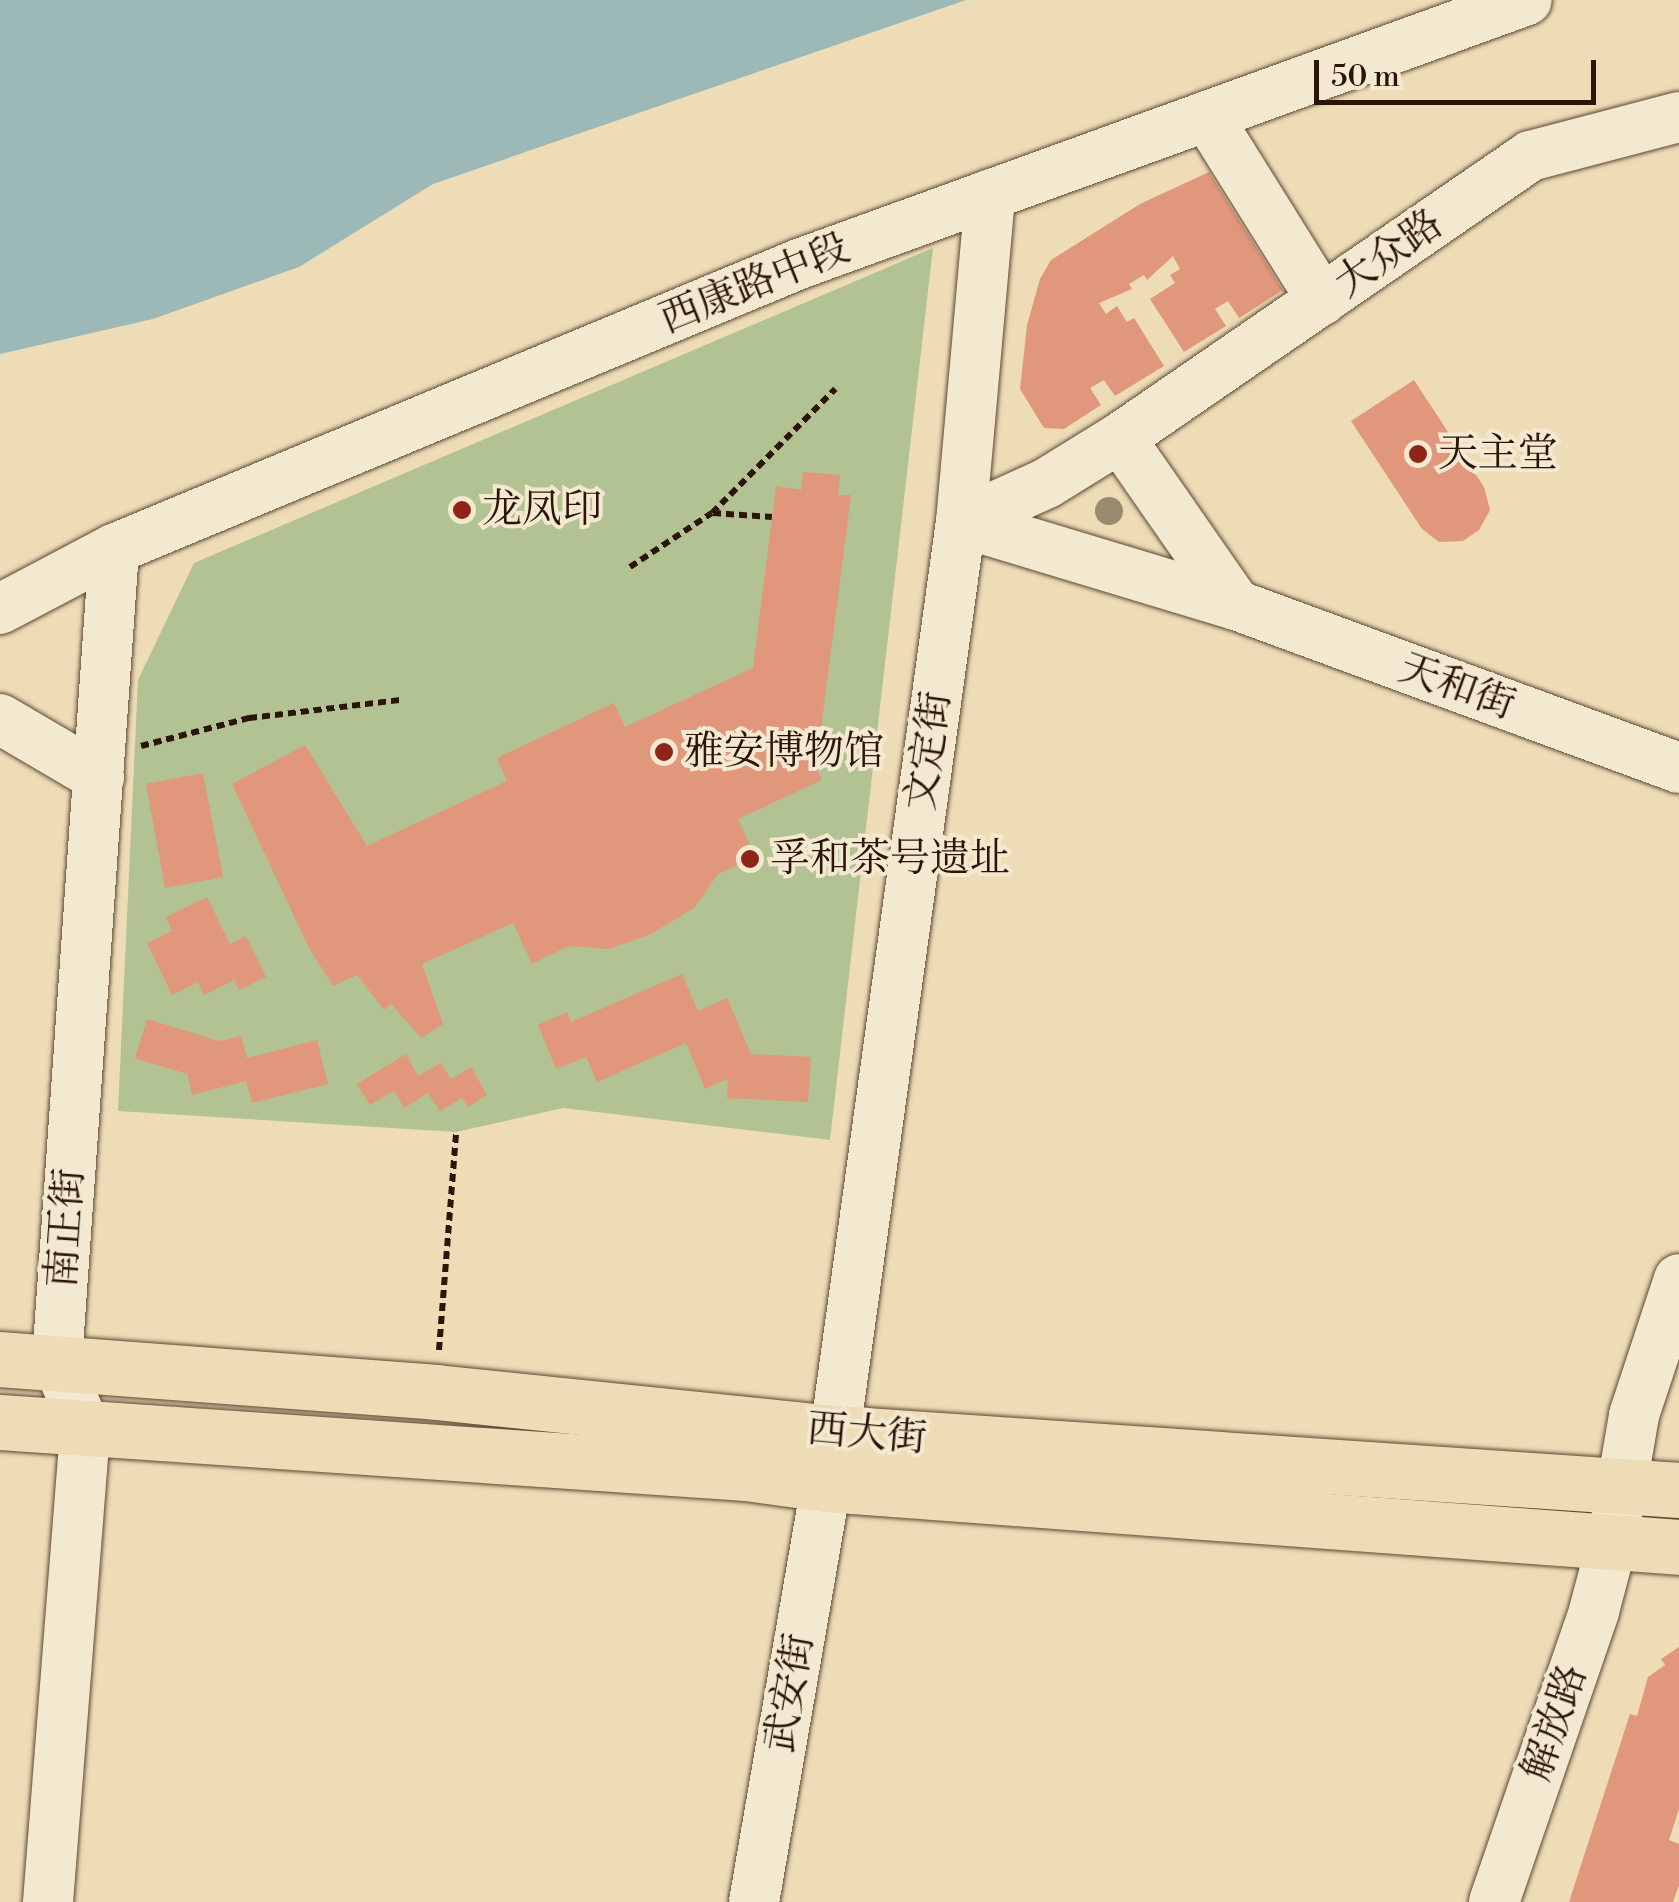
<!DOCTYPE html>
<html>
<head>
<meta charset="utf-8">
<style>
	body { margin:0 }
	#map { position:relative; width:1679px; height:1902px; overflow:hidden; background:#eddcb6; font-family:"Libre Bodoni","Noto Serif SC",serif }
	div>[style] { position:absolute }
	.green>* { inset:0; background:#b2c292 }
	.water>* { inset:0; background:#9cb9b7 }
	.building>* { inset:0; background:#e0977b }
	.path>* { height:6px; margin-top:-3px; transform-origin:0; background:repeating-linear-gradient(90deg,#2c1508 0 8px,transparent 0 13px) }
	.roads { filter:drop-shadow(0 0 2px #5c4734) drop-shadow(0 0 2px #5c4734) }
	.minor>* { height:50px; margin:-25px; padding:0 25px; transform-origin:25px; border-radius:25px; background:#f3e8d0 }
	.major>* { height:55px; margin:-27.5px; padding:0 27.5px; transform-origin:27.5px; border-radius:27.5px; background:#eddcb6 }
	.trees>* { width:28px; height:28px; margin:-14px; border-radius:50%; background:#998b6d }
	.dots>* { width:28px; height:28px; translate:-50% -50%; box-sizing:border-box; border:5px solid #f3e8d0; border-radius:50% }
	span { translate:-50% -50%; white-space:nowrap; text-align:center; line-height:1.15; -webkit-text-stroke:8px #f3e8d0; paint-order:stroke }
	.street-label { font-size:40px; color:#2c1508 }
	.poi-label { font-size:40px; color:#2c1508 }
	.left { translate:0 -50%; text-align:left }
	.scale { position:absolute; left:1314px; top:60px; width:282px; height:45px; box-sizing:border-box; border:5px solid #2c1508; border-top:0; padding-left:12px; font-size:30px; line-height:35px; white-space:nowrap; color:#2c1508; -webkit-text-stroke:8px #f3e8d0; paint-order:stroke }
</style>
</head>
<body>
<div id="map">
	<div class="green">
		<div style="clip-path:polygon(933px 248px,830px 1140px,563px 1108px,456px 1132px,118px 1111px,138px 680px,194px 563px)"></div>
	</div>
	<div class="water">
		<div style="clip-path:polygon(0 0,966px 0,433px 184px,299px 267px,153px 319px,0 354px)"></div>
	</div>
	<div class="building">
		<div style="clip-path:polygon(1209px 172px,1283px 290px,1239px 318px,1228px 301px,1215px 309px,1226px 326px,1184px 352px,1150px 299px,1175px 283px,1170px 275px,1180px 269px,1173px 256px,1147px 280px,1144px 275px,1129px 284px,1132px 289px,1099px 303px,1106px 314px,1117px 306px,1127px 322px,1134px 318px,1164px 366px,1115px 396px,1104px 380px,1090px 388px,1101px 405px,1064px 429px,1044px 428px,1020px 389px,1027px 325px,1040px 279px,1051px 260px,1140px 204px)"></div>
		<div style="clip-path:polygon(1414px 380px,1484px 487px,1490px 510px,1479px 530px,1463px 541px,1439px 542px,1422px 529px,1351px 421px)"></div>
		<div style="clip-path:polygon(803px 472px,840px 475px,838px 495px,851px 495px,816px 768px,822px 780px,738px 819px,755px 857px,718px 874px,694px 908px,651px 934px,609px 949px,569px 946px,532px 964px,513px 923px,422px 964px,443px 1024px,421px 1038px,391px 1004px,384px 1010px,357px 975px,333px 986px,309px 948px,232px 784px,305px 745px,367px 846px,507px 781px,497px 758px,614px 703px,625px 727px,753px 668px,776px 486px,801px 490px)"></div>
		<div style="clip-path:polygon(203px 773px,223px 877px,165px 888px,146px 784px)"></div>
		<div style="clip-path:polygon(207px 897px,230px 944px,246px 936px,266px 977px,239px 990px,234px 980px,204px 995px,198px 982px,172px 995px,147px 943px,172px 931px,166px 917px)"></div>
		<div style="clip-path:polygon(682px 974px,698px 1011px,727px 998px,751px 1054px,811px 1057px,808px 1102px,727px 1098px,728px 1079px,705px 1089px,686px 1043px,597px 1082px,586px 1057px,556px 1069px,538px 1025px,567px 1012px,571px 1022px)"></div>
		<div style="clip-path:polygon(147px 1019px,219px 1041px,241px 1036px,247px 1058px,317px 1040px,328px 1084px,252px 1103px,246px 1081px,192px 1095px,187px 1074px,135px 1058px)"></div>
		<div style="clip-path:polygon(406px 1054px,418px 1076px,441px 1063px,451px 1079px,471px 1067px,487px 1095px,468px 1107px,462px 1098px,440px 1111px,428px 1093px,404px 1108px,394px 1091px,370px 1105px,357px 1084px)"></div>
		<div style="clip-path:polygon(1679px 1647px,1679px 1809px,1669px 1840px,1679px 1844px,1679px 1885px,1673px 1902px,1569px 1902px,1630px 1714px,1637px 1716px,1648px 1677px,1665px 1665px,1661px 1659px)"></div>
	</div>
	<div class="path">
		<div style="left:713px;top:513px;width:59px;rotate:3.9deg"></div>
		<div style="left:630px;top:567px;width:98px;rotate:-33.4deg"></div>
		<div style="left:712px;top:513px;width:175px;rotate:-45.2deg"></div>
		<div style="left:141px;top:746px;width:112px;rotate:-14.5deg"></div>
		<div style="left:249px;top:718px;width:153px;rotate:-6.8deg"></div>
		<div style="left:439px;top:1350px;width:219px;rotate:-85.5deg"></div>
	</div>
	<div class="roads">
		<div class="minor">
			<div style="left:1207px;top:116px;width:217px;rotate:58deg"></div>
			<div style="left:1120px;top:438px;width:203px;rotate:55.2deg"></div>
			<div style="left:961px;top:522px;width:94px;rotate:-24.4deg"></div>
			<div style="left:1047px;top:483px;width:86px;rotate:-31.7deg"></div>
			<div style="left:1120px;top:438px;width:498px;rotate:-34.5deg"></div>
			<div style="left:1530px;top:156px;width:154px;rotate:-14.7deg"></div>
			<div style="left:961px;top:522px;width:287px;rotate:16.8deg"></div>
			<div style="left:1236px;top:605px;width:472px;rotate:20.2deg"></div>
			<div style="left:0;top:609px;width:129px;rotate:-27.8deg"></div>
			<div style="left:114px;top:549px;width:742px;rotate:-22.59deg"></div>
			<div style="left:799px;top:264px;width:774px;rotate:-19.93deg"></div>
			<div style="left:0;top:719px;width:115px;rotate:30.4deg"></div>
			<div style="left:48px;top:1902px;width:475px;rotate:-85.5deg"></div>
			<div style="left:85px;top:1428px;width:73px;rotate:-112.7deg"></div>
			<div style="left:57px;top:1361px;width:814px;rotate:-85.98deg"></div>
			<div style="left:754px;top:1902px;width:476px;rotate:-80.2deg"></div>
			<div style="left:835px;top:1433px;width:920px;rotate:-82.13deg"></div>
			<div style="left:961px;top:522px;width:329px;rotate:-84.9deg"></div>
			<div style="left:1494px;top:1902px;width:308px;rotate:-71deg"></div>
			<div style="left:1594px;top:1611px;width:70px;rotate:-75.2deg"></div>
			<div style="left:1612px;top:1543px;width:130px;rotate:-80.2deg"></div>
			<div style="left:1634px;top:1415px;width:143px;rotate:-71.7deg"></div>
		</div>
		<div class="major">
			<div style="left:0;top:1359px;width:437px;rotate:4.3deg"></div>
			<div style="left:436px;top:1392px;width:401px;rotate:5.9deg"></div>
			<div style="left:835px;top:1433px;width:846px;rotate:3.86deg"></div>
			<div style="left:0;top:1422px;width:748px;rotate:3.91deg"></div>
			<div style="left:746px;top:1473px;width:81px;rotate:7.8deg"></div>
			<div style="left:826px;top:1484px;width:855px;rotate:4.22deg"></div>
		</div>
	</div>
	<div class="trees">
		<div style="left:1109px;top:511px"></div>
	</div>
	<div class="dots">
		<div style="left:1418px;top:454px;background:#8f2418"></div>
		<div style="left:462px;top:510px;background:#8f2418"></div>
		<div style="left:664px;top:752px;background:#8f2418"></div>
		<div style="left:750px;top:859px;background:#8f2418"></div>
	</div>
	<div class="street-label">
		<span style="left:1389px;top:254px;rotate:-35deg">大众路</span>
		<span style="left:755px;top:284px;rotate:-22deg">西康路中段</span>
		<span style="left:1457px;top:687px;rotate:20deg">天和街</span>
		<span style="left:929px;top:751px;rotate:-82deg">文定街</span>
		<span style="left:66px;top:1228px;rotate:-86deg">南正街</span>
		<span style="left:867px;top:1434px;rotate:5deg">西大街</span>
		<span style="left:790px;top:1693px;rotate:-80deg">武安街</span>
		<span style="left:1555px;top:1723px;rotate:-71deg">解放路</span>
	</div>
	<div class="poi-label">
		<span class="left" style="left:1438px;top:454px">天主堂</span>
		<span class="left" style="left:482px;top:510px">龙凤印</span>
		<span class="left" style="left:684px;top:752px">雅安博物馆</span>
		<span class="left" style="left:770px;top:859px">孚和茶号遗址</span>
	</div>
	<div class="scale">50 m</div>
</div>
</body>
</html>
